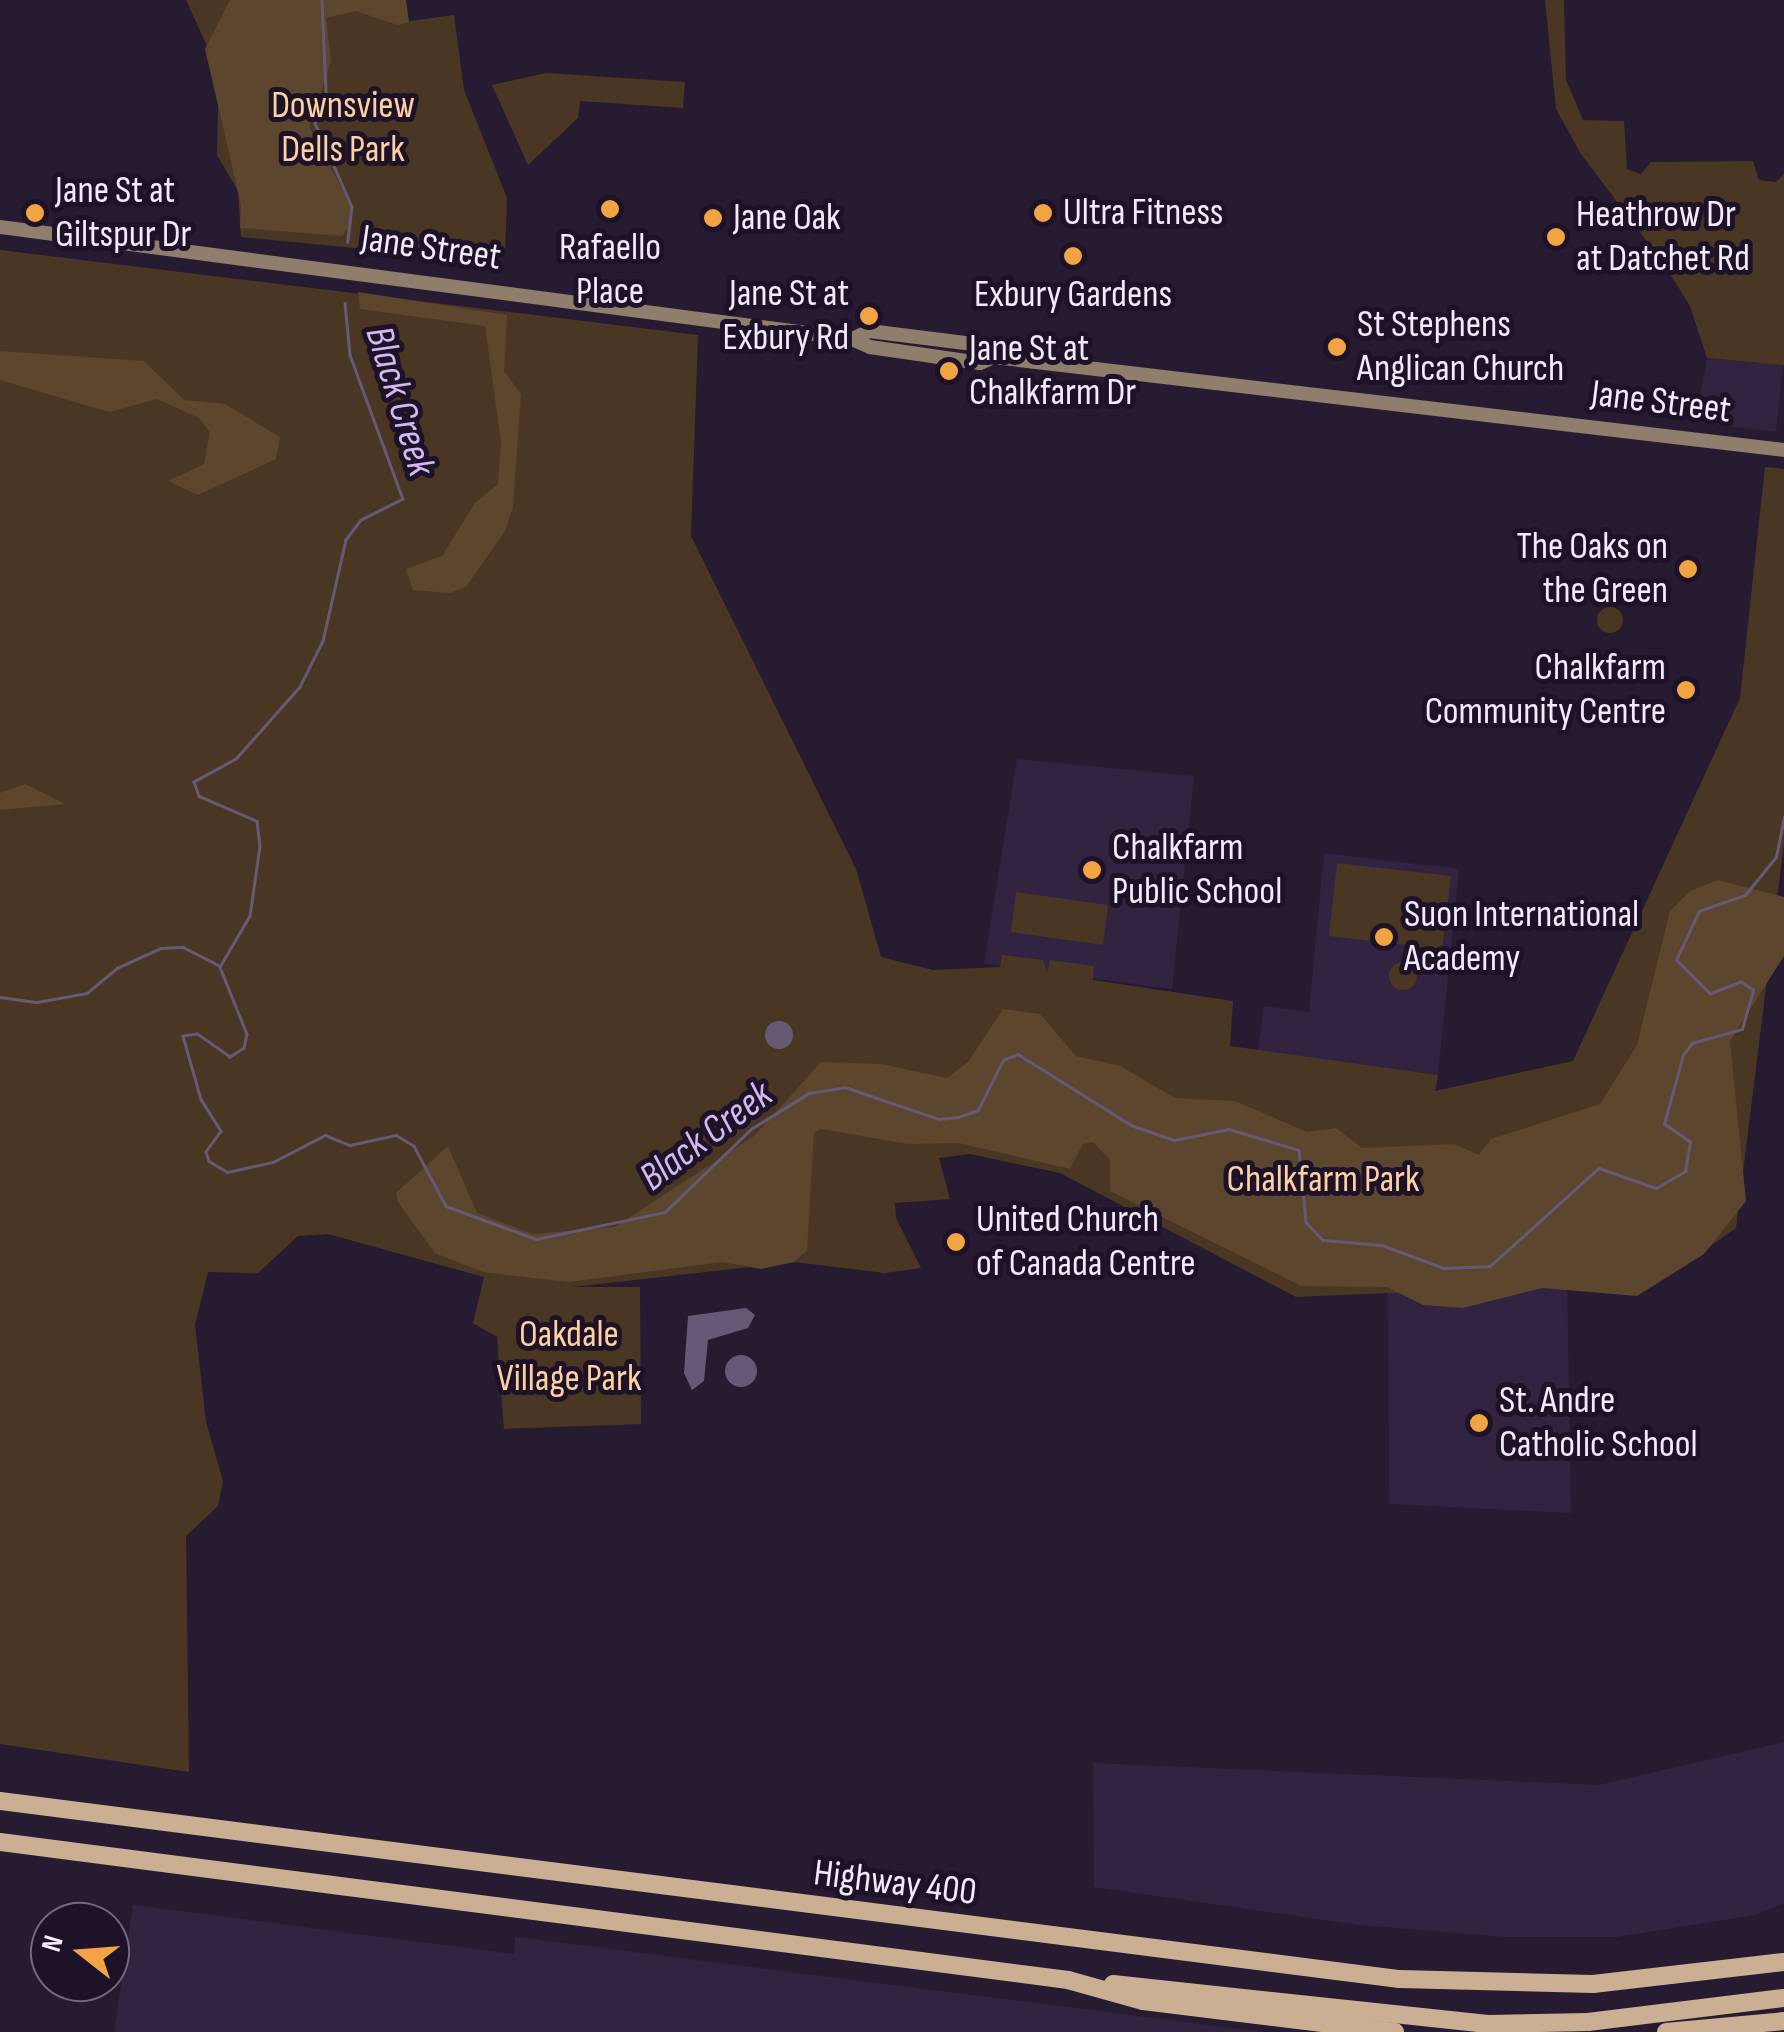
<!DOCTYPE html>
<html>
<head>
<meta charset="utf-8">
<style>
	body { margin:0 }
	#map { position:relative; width:1784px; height:2032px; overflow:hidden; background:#271b32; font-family:"Sofia Sans Condensed",sans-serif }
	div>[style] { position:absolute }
	.built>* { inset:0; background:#322340 }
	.green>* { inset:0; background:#4a3723 }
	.round { border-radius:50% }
	.forest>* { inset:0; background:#5d462e }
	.water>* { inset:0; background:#675976 }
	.stream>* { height:2.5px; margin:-1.25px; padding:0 1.25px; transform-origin:1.25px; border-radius:1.25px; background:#675976 }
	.secondary>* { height:14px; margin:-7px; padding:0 7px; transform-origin:7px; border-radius:7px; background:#8f7e6c }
	.highway>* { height:18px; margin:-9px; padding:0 9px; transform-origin:9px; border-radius:9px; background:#caaf93 }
	.dots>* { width:28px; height:28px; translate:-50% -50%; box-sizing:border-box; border:5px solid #1d1228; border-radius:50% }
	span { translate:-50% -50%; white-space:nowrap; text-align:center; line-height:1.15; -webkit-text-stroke:10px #1d1228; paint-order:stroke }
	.park-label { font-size:38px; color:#fdd1a1 }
	.poi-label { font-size:38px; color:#f3ebfb }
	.left { translate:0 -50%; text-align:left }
	.right { translate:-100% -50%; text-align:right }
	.street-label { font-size:38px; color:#f3ebfb }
	.water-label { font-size:40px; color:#d2b9ef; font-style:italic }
	.north { position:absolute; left:30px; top:1902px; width:100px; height:100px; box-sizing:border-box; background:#1d1228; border:2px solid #73697c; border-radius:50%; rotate:287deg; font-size:28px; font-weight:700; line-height:40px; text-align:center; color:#f3ebfb }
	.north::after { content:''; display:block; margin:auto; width:35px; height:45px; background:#f3a442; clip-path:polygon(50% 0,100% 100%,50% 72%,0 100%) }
</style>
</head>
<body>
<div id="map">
	<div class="built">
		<div style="clip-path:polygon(1707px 358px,1783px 365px,1776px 432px,1695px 422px)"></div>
		<div style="clip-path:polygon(1017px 759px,1194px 776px,1172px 989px,984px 964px)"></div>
		<div style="clip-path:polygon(1324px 853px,1459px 869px,1438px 1075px,1258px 1051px,1264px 1006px,1309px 1012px)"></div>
		<div style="clip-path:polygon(1567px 1274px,1571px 1513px,1389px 1504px,1388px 1293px,1481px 1298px)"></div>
		<div style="clip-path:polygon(1784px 1742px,1784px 1903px,1755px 1915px,1617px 1937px,1505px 1937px,1360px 1925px,1094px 1887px,1093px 1763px,1599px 1785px)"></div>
		<div style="clip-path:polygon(133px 1905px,514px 1954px,515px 1937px,1264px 2032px,114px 2032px)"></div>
	</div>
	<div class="green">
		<div style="clip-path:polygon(186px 0,400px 0,403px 22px,454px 15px,464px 90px,507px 198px,505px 253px,498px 262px,241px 237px,238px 191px,217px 155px,219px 72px)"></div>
		<div style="clip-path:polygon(1545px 0,1564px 0,1566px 80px,1583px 120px,1624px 121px,1627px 169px,1641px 174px,1651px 162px,1753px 161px,1759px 180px,1776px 182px,1784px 174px,1784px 365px,1707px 358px,1690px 306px,1664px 264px,1581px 154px,1556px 109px)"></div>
		<div style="clip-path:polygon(546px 73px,685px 82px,683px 108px,580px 101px,578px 118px,528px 165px,492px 85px)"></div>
		<div style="clip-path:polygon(0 250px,698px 335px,691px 536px,856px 869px,881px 957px,933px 970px,1000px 967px,1002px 955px,1043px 960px,1047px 973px,1050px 960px,1094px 966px,1093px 980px,1233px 1001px,1230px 1046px,1438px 1075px,1435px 1091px,1573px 1061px,1740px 698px,1765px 467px,1784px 469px,1784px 843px,1736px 1228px,1655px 1285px,1556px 1273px,1481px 1298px,1388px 1293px,1296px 1297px,1060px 1173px,970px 1154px,939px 1158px,950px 1199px,895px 1203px,896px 1218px,921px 1268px,885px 1273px,794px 1262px,573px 1287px,640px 1287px,641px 1424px,504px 1429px,497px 1337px,473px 1323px,484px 1277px,328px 1234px,298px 1236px,258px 1273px,208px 1272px,195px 1325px,206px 1422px,223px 1481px,218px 1506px,186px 1536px,189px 1772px,0 1744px)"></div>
		<div class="round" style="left:1597px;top:607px;width:26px;height:26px"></div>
		<div style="clip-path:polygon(1337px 863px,1451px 876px,1442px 949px,1329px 936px)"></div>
		<div style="clip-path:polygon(1016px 892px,1108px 905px,1103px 945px,1011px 932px)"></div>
		<div class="round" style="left:1389px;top:962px;width:28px;height:28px"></div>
	</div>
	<div class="forest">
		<div style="clip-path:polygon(230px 0,406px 0,409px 22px,398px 25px,356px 11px,326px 18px,331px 61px,309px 127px,350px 204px,352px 223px,342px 236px,240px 228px,241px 205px,205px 49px)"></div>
		<div style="clip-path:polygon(358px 292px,507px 315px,504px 371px,521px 394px,513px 507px,505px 531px,466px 587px,450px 593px,413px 590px,406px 569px,442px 556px,475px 503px,498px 484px,501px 442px,485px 326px,360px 309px)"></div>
		<div style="clip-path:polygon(0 351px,144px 361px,184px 400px,225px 404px,280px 437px,276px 459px,198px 495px,168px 481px,204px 464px,210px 432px,199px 418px,157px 399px,109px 412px,0 380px)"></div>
		<div style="clip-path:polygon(25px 784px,65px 804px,0 810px,0 793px)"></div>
		<div style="clip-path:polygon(1718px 880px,1784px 897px,1784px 956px,1730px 1041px,1746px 1201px,1704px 1254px,1637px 1296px,1542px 1288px,1463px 1308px,1423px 1305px,1387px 1287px,1301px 1286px,1110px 1191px,1110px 1160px,1093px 1142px,1083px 1144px,1070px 1169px,959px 1143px,908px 1144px,821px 1129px,814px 1133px,807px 1250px,794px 1262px,761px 1269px,722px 1262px,569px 1282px,483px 1272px,435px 1253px,398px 1202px,396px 1193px,448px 1146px,477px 1213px,533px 1234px,615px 1227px,754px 1136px,821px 1062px,881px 1064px,947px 1078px,968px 1062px,1003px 1009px,1040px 1014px,1076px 1056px,1120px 1066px,1175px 1098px,1235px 1101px,1307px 1132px,1336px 1128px,1362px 1148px,1454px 1144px,1479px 1155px,1491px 1139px,1600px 1104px,1637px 1045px,1670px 911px,1690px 891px)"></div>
	</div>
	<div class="water">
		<div class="round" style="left:765px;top:1021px;width:28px;height:28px"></div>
		<div style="clip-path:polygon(746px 1308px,755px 1315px,748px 1328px,708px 1340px,704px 1381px,692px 1390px,684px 1373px,688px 1316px)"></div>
		<div class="round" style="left:725px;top:1355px;width:32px;height:32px"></div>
	</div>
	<div class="stream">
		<div style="left:322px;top:0;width:93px;rotate:87.5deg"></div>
		<div style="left:326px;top:93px;width:32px;rotate:110deg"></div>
		<div style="left:315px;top:123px;width:92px;rotate:66.2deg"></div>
		<div style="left:352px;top:207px;width:35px;rotate:97deg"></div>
		<div style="left:345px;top:303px;width:52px;rotate:84.5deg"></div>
		<div style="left:350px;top:355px;width:153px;rotate:69.8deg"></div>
		<div style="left:403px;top:499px;width:47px;rotate:153.4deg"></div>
		<div style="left:361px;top:520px;width:25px;rotate:127deg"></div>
		<div style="left:346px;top:540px;width:104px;rotate:102.8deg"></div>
		<div style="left:323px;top:641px;width:51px;rotate:116.6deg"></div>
		<div style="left:300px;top:687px;width:96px;rotate:131.6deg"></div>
		<div style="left:236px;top:759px;width:48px;rotate:151.3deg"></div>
		<div style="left:194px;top:782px;width:15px;rotate:70deg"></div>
		<div style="left:199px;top:796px;width:63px;rotate:23.3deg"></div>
		<div style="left:257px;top:821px;width:25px;rotate:83deg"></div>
		<div style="left:260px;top:846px;width:71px;rotate:98.1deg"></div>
		<div style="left:250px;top:916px;width:59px;rotate:120.5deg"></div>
		<div style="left:220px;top:967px;width:72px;rotate:68.1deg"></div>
		<div style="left:247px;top:1034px;width:14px;rotate:102deg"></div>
		<div style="left:244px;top:1048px;width:17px;rotate:147deg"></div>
		<div style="left:230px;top:1057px;width:40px;rotate:-145.1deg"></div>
		<div style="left:197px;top:1034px;width:14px;rotate:172deg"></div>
		<div style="left:183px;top:1036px;width:66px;rotate:74.1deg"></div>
		<div style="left:201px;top:1099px;width:38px;rotate:58deg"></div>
		<div style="left:221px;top:1131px;width:26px;rotate:126deg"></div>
		<div style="left:206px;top:1152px;width:9px;rotate:72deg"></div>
		<div style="left:209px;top:1161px;width:21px;rotate:31deg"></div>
		<div style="left:227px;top:1172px;width:47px;rotate:-12.3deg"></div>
		<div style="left:273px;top:1162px;width:59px;rotate:-27.4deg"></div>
		<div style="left:325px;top:1135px;width:27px;rotate:22deg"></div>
		<div style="left:350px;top:1145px;width:47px;rotate:-12.3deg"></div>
		<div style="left:396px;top:1135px;width:21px;rotate:31deg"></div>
		<div style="left:414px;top:1146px;width:68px;rotate:61.9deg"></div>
		<div style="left:446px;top:1206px;width:96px;rotate:20.1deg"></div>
		<div style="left:536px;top:1239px;width:132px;rotate:-11.8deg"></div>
		<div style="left:665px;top:1212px;width:120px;rotate:-44deg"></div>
		<div style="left:751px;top:1129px;width:68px;rotate:-31.8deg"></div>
		<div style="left:809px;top:1093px;width:36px;rotate:-9deg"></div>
		<div style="left:845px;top:1087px;width:99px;rotate:18.8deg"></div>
		<div style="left:939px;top:1119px;width:19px;rotate:-6deg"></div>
		<div style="left:958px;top:1117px;width:21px;rotate:-19deg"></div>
		<div style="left:978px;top:1110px;width:56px;rotate:-63.4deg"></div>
		<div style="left:1003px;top:1060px;width:16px;rotate:-22deg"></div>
		<div style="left:1018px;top:1054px;width:133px;rotate:32.1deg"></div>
		<div style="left:1131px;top:1125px;width:46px;rotate:19.2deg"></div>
		<div style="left:1174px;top:1140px;width:56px;rotate:-11.3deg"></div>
		<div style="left:1229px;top:1129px;width:73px;rotate:16.7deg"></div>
		<div style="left:1299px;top:1150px;width:72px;rotate:84.4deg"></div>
		<div style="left:1306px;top:1222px;width:25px;rotate:47deg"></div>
		<div style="left:1323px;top:1240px;width:59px;rotate:4.8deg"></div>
		<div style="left:1382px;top:1245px;width:66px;rotate:20.4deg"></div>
		<div style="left:1444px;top:1268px;width:46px;rotate:-2.5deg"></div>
		<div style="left:1490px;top:1266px;width:147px;rotate:-42deg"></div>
		<div style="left:1599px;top:1168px;width:60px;rotate:19.3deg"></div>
		<div style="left:1656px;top:1188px;width:34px;rotate:-30deg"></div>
		<div style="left:1685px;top:1171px;width:29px;rotate:-80deg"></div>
		<div style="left:1690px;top:1142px;width:32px;rotate:-145deg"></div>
		<div style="left:1664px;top:1124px;width:72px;rotate:-74.6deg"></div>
		<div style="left:1683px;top:1055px;width:15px;rotate:-53deg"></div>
		<div style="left:1692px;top:1043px;width:52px;rotate:-15.6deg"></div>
		<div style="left:1742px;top:1029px;width:41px;rotate:-74.2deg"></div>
		<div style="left:1753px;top:990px;width:14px;rotate:-146deg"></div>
		<div style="left:1741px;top:982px;width:33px;rotate:159deg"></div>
		<div style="left:1710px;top:994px;width:48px;rotate:-135deg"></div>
		<div style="left:1676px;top:960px;width:54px;rotate:-64.9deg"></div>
		<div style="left:1699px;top:911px;width:49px;rotate:-19.2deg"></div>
		<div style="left:1745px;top:895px;width:49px;rotate:-50.8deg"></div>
		<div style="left:1776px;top:857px;width:41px;rotate:-78.7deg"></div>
		<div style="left:0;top:997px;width:37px;rotate:8deg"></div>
		<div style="left:37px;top:1002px;width:51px;rotate:-10.2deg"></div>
		<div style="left:87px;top:993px;width:39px;rotate:-40deg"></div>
		<div style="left:117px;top:968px;width:48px;rotate:-24.4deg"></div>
		<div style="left:161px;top:948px;width:22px;rotate:-3deg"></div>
		<div style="left:183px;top:947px;width:39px;rotate:27deg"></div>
	</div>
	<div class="secondary">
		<div style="left:0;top:227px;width:859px;rotate:7.49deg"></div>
		<div style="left:852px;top:339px;width:20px;rotate:24deg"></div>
		<div style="left:870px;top:347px;width:111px;rotate:8.3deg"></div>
		<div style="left:980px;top:363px;width:15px;rotate:-23deg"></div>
		<div style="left:994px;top:357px;width:795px;rotate:6.71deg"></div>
		<div style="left:852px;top:339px;width:19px;rotate:-25deg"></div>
		<div style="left:869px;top:331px;width:113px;rotate:7.1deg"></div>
		<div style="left:981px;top:345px;width:18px;rotate:43deg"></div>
	</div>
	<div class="highway">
		<div style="left:0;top:1801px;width:1411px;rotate:7.25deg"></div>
		<div style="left:1400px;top:1979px;width:193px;rotate:1.5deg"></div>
		<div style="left:1593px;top:1984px;width:192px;rotate:-6.6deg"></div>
		<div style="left:0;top:1842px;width:1077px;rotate:7.36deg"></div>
		<div style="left:1068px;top:1980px;width:78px;rotate:15.6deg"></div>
		<div style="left:1143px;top:2001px;width:254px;rotate:7deg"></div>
		<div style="left:1113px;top:1984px;width:377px;rotate:6.1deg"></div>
		<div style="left:1488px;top:2024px;width:100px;rotate:-1.1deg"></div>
		<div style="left:1588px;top:2022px;width:197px;rotate:-7deg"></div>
		<div style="left:1666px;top:2032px;width:119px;rotate:-5.3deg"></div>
	</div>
	<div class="dots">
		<div style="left:610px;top:209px;background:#f3a442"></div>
		<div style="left:35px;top:213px;background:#f3a442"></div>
		<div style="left:1043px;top:213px;background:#f3a442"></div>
		<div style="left:713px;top:218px;background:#f3a442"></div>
		<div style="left:1556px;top:237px;background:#f3a442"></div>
		<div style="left:1073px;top:256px;background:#f3a442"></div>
		<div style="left:869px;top:316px;background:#f3a442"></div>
		<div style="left:1337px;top:347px;background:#f3a442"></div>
		<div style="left:949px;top:371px;background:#f3a442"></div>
		<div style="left:1688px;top:569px;background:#f3a442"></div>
		<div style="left:1686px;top:690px;background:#f3a442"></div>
		<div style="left:1092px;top:870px;background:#f3a442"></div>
		<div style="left:1384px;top:937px;background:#f3a442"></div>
		<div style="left:956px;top:1242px;background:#f3a442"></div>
		<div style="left:1479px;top:1423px;background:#f3a442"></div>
	</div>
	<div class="park-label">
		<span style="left:343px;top:128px">Downsview<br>Dells Park</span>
		<span style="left:1323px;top:1180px">Chalkfarm Park</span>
		<span style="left:569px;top:1357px">Oakdale<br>Village Park</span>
	</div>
	<div class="poi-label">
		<span class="left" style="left:55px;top:213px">Jane St at<br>Giltspur Dr</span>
		<span class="left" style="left:1063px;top:213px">Ultra Fitness</span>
		<span class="left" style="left:1576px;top:237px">Heathrow Dr<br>at Datchet Rd</span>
		<span class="left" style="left:733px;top:218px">Jane Oak</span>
		<span style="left:610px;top:270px">Rafaello<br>Place</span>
		<span class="right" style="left:849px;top:316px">Jane St at<br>Exbury Rd</span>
		<span style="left:1073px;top:295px">Exbury Gardens</span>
		<span class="left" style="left:1357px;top:347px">St Stephens<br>Anglican Church</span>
		<span class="left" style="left:969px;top:371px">Jane St at<br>Chalkfarm Dr</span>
		<span class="right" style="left:1668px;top:569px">The Oaks on<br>the Green</span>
		<span class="right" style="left:1666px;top:690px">Chalkfarm<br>Community Centre</span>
		<span class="left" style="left:1112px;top:870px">Chalkfarm<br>Public School</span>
		<span class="left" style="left:1404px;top:937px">Suon International<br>Academy</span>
		<span class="left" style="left:976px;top:1242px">United Church<br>of Canada Centre</span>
		<span class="left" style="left:1499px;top:1423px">St. Andre<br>Catholic School</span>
	</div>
	<div class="street-label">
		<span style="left:431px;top:248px;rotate:8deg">Jane Street</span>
		<span style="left:1661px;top:402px;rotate:7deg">Jane Street</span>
		<span style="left:895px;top:1883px;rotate:7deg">Highway 400</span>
	</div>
	<div class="water-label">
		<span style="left:400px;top:401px;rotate:73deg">Black Creek</span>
		<span style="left:706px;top:1136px;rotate:-37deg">Black Creek</span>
	</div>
	<div class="north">N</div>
</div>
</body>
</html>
